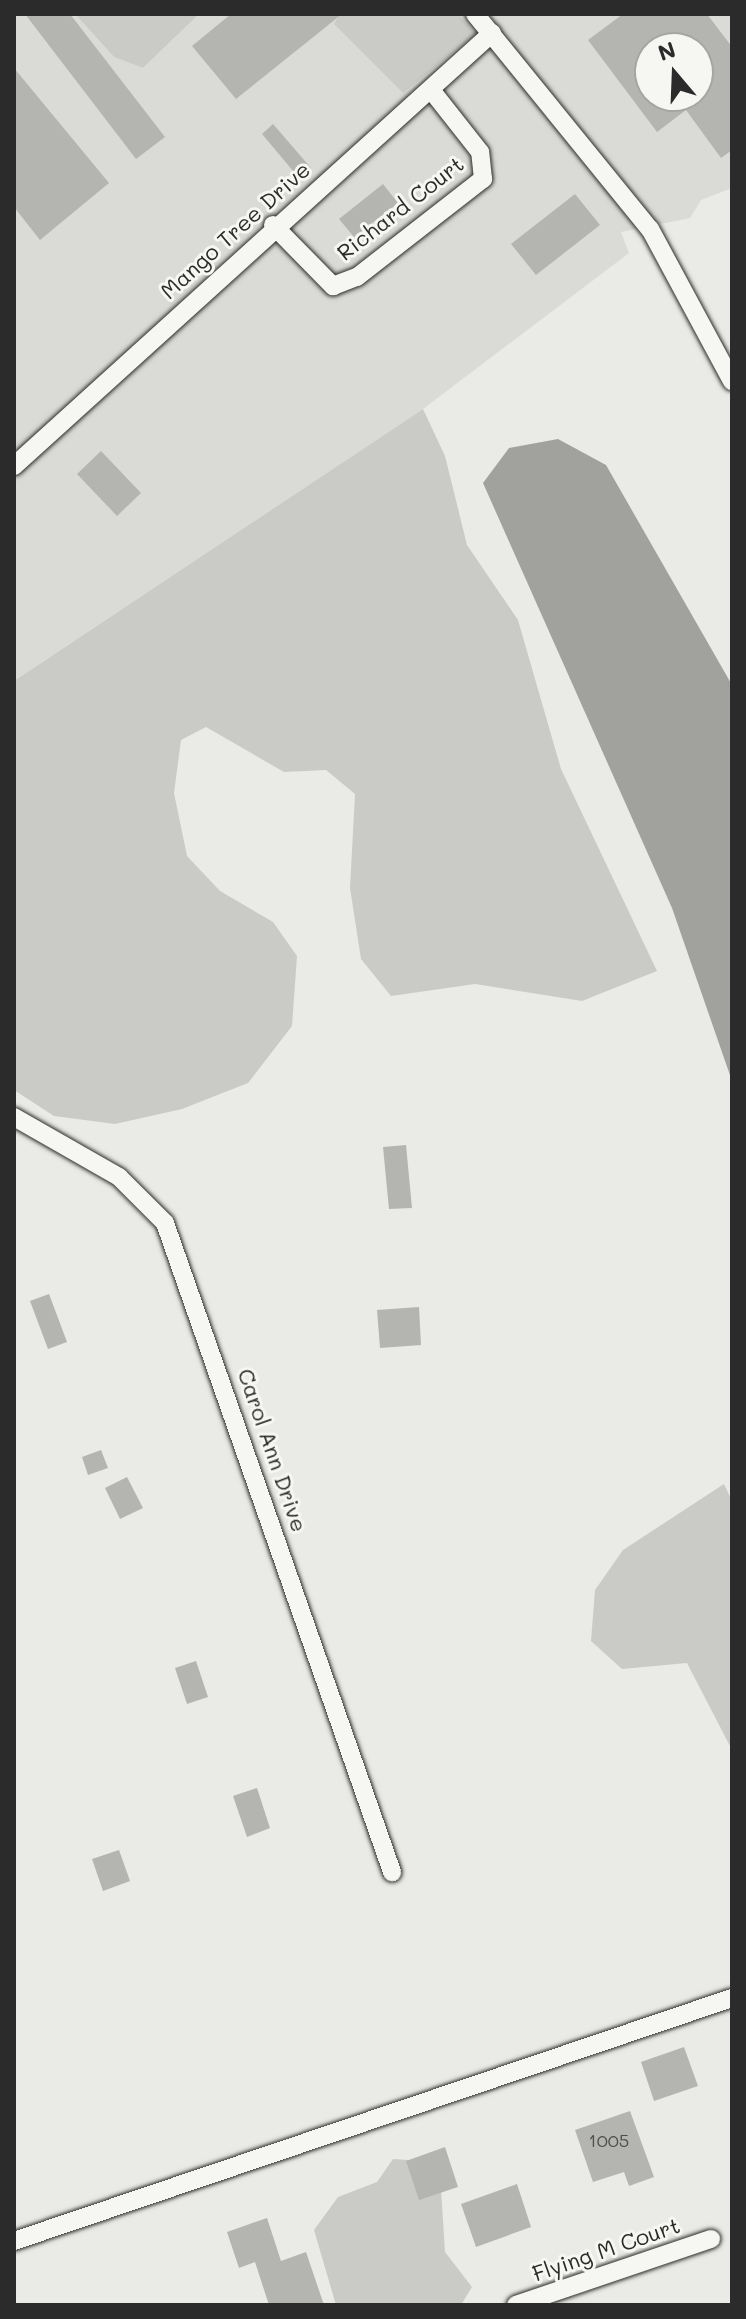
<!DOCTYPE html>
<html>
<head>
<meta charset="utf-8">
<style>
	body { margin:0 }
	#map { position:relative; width:746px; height:2319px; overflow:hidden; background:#eaeae6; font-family:Mali,sans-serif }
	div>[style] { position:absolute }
	.built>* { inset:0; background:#dadad6 }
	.green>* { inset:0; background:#cacac7 }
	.water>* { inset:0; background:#a1a19e }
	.building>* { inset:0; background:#b4b4b1 }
	.roads { filter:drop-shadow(0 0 2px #2b2b2b) drop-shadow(0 0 2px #2b2b2b) }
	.street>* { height:18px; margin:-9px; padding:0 9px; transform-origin:9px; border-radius:9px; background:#f6f6f2 }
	span { translate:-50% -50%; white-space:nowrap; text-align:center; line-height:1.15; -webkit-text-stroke:6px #f6f6f2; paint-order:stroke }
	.number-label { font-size:18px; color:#4d4d4c }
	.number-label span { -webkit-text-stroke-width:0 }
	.street-label { font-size:22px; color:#2b2b2b }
	.frame { position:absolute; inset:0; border:16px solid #2b2b2b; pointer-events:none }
	.north { position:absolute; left:634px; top:32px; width:80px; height:80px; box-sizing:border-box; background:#f6f6f2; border:2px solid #a5a5a2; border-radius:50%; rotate:341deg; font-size:22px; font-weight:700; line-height:32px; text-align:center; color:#2b2b2b }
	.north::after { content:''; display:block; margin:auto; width:28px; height:36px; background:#2b2b2b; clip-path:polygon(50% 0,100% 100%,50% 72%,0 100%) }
</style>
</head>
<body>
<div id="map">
	<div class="built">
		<div style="clip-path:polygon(evenodd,14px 14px,75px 14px,114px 57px,143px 68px,199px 14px,340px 14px,476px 34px,458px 14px,732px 14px,732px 188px,701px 200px,690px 218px,621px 232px,629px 253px,423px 409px,14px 681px,14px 14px,650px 48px,698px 48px,698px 96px,650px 96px,650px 48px)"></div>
	</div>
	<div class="green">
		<div style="clip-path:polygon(75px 14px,199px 14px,143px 68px,114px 57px)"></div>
		<div style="clip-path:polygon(340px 14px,458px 14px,476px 34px,403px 93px,334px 24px)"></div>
		<div style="clip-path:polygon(423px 409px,445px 456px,467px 545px,518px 620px,561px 769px,657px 971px,582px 1001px,475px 984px,391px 996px,361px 959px,350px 888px,355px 794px,326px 770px,284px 772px,206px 727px,181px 740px,174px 793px,187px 856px,220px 891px,273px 922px,297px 956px,292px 1026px,248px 1083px,182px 1109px,115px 1124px,54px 1116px,14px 1090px,14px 681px)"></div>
		<div style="clip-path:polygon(724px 1484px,732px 1501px,732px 1750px,687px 1663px,622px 1669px,591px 1641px,595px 1590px,623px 1550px)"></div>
		<div style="clip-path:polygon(393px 2159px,423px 2161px,441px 2189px,445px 2252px,472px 2287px,461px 2305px,336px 2305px,314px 2230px,338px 2197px,377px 2182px)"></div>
	</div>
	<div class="water">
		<div style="clip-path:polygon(558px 439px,606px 465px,732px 685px,732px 1081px,672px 908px,483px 483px,509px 448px)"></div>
	</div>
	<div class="building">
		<div style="clip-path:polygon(25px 14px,70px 14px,165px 137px,136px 159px)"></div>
		<div style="clip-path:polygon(231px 14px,342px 14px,236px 99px,192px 46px)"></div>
		<div style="clip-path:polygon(evenodd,623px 14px,707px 14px,732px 47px,732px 150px,721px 158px,686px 110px,657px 132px,588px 40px,623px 14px,650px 48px,698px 48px,698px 96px,650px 96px,650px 48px)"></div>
		<div style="clip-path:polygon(14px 68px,109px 183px,40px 240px,14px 207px)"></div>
		<div style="clip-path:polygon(273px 124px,311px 168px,299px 178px,262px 134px)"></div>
		<div style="clip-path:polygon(383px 184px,398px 203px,354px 237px,339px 219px)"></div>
		<div style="clip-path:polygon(575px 194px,600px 225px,536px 275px,511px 244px)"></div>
		<div style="clip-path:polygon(101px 451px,141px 493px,117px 516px,77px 474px)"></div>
		<div style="clip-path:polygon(406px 1145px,412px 1208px,389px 1209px,383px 1147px)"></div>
		<div style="clip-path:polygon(49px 1294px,67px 1342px,48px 1349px,30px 1301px)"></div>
		<div style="clip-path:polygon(419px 1307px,421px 1345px,380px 1348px,377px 1310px)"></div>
		<div style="clip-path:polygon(101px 1450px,108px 1468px,88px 1475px,82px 1457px)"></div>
		<div style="clip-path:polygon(127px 1477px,143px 1508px,120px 1519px,105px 1488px)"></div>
		<div style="clip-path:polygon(196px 1661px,208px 1697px,187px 1704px,175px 1668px)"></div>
		<div style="clip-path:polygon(257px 1788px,270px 1828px,247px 1837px,233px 1796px)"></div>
		<div style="clip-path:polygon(119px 1850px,130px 1881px,103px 1891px,92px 1859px)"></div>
		<div style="clip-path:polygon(684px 2047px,698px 2086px,654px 2101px,641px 2062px)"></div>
		<div style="clip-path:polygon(630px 2111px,654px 2177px,629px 2186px,624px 2172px,593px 2182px,575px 2130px)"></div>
		<div style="clip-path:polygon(445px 2147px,458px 2187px,419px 2200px,406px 2161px)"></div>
		<div style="clip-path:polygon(517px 2184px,531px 2227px,476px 2247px,461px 2204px)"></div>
		<div style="clip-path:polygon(267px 2218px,281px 2261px,306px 2252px,324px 2305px,269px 2305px,255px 2262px,239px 2268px,227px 2232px)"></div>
	</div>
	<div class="roads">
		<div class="street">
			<div style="left:475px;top:14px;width:277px;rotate:50.9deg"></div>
			<div style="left:650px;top:229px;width:173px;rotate:61.7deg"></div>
			<div style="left:273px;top:225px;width:86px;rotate:45.5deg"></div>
			<div style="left:333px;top:286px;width:26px;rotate:-21deg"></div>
			<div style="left:357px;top:277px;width:160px;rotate:-37.9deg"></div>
			<div style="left:483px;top:179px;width:27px;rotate:-96deg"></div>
			<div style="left:480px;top:152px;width:78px;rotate:-128.2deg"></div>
			<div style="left:14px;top:466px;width:645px;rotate:-42.17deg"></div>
			<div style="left:14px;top:1117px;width:121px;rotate:29.7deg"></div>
			<div style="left:119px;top:1177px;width:65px;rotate:45deg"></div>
			<div style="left:165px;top:1223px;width:688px;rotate:70.72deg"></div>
			<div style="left:14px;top:2241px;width:758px;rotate:-18.7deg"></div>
			<div style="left:516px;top:2305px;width:206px;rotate:-18.7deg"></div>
		</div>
	</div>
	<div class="number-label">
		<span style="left:609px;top:2140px">1005</span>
	</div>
	<div class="street-label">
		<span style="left:400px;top:208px;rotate:-38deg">Richard Court</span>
		<span style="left:235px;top:230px;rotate:-42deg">Mango Tree Drive</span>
		<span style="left:273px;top:1450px;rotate:71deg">Carol Ann Drive</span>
		<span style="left:606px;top:2249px;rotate:-19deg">Flying M Court</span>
	</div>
	<div class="frame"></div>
	<div class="north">N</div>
</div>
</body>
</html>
